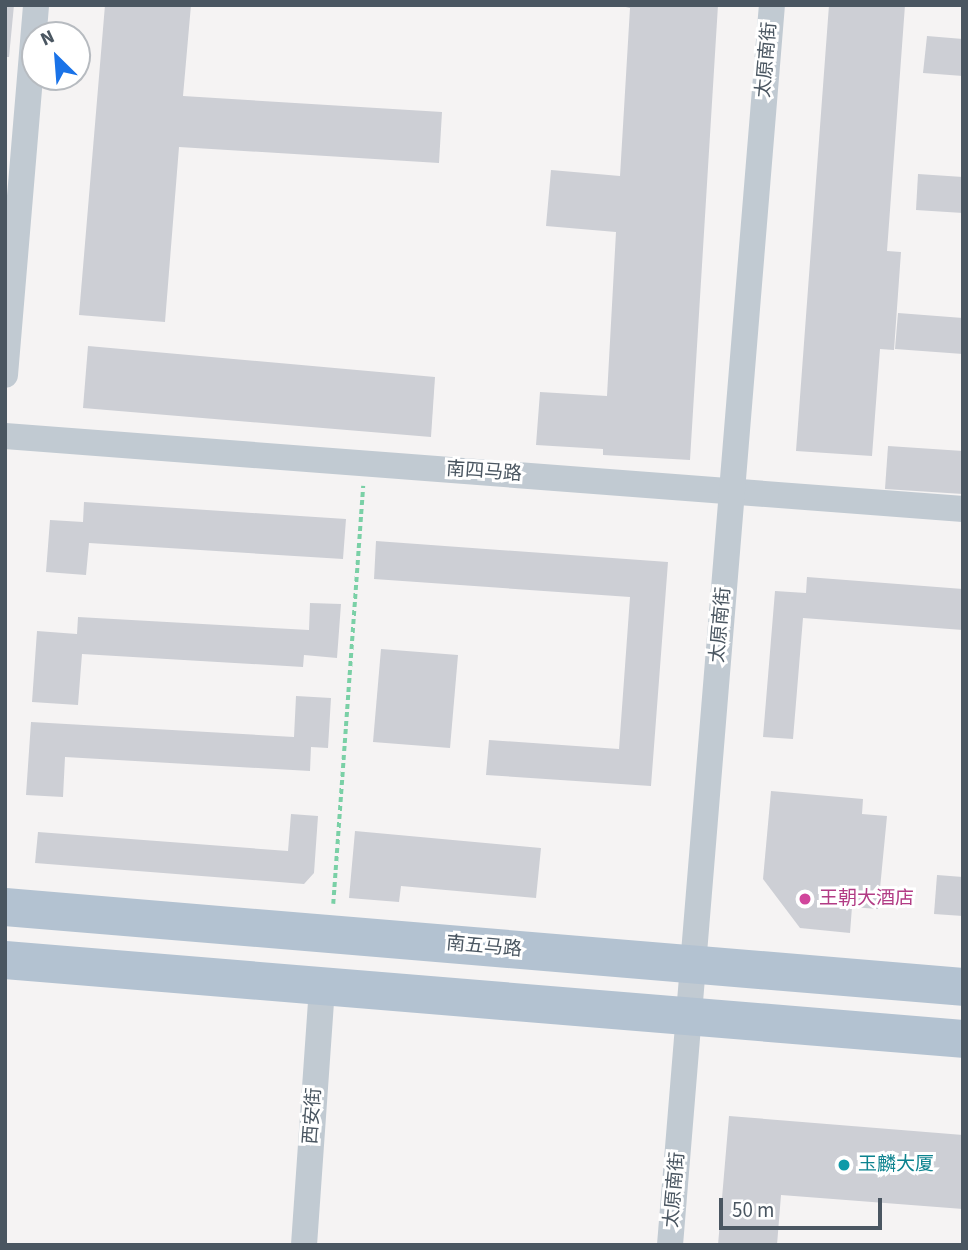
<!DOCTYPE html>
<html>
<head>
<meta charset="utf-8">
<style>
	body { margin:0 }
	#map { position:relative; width:968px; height:1250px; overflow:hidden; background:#f5f3f3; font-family:"Source Sans 3","Noto Sans SC",sans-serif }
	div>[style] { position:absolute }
	.building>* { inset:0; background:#cdcfd5 }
	.path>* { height:3.5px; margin-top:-1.75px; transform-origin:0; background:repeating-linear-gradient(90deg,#7ad0a6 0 5px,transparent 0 8.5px) }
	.minor>* { height:26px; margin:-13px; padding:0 13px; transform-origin:13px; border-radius:13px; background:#c1cad2 }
	.primary>* { height:38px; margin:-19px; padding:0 19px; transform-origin:19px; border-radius:19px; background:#b3c2d1 }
	.dots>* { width:19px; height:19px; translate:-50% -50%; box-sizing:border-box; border:4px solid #fff; border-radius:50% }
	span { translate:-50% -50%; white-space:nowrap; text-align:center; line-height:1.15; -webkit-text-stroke:6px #fff; paint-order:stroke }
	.street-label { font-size:19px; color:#4a5661 }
	.hotel-label { font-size:19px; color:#b23c85 }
	.left { translate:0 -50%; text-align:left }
	.culture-label { font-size:19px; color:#0d838f }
	.frame { position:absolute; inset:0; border:7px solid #4a5661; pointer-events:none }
	.north { position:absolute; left:21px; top:21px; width:70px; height:70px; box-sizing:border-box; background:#fff; border:2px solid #b7bbc0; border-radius:50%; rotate:335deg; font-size:19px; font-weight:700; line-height:28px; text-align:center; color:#4a5661 }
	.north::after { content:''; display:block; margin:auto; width:24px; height:32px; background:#1a73e8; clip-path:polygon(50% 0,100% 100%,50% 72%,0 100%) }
	.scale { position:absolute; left:719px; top:1198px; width:163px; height:32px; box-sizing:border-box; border:4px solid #4a5661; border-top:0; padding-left:9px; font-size:21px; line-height:24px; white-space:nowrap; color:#4a5661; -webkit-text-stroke:5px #fff; paint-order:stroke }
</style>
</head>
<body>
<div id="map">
	<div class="building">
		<div style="clip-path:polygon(5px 5px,14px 5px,9px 57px,5px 57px)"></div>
		<div style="clip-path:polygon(105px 5px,191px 5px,183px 96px,442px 112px,439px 163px,179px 147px,165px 322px,79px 315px)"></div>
		<div style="clip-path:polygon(617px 5px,718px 5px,690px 460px,603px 455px,603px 449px,536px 445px,540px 392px,607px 396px,616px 232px,546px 226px,551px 170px,620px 176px,630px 8px)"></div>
		<div style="clip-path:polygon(829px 5px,905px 5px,887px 251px,901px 252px,894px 350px,880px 349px,872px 456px,796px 451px)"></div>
		<div style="clip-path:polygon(927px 36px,963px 39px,963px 76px,923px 73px)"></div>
		<div style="clip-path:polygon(918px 174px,963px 177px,963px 213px,916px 210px)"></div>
		<div style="clip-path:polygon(898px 313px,963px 318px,963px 354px,895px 349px)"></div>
		<div style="clip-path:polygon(88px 346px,435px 377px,431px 437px,83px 408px)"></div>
		<div style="clip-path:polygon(888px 446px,963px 451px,963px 494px,885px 489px)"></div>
		<div style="clip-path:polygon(84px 502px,346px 519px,343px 559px,89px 543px,86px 575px,46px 572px,50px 520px,83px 522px)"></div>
		<div style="clip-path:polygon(376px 541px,668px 562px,651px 786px,486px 775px,489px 740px,619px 749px,630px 597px,374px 579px)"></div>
		<div style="clip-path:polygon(807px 577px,963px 589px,963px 630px,803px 618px,793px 739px,763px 737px,775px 591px,806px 593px)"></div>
		<div style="clip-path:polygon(310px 603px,341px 604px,337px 658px,304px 655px,303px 667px,82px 654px,78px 705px,32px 702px,37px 631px,77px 634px,78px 617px,309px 630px)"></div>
		<div style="clip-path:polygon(381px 649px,458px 655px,450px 748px,373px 742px)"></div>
		<div style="clip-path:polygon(296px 696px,331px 698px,328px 748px,311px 747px,310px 771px,65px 757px,63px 797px,26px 795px,31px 722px,294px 737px)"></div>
		<div style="clip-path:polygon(771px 791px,863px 799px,862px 814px,887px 816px,878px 909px,852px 907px,850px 933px,800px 928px,763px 879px)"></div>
		<div style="clip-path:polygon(291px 814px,318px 816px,314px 873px,304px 884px,35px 863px,38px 832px,288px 851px)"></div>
		<div style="clip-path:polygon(355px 831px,541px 848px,536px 898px,401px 886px,399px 902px,349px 898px)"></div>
		<div style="clip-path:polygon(937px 875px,963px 877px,963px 916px,934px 914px)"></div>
		<div style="clip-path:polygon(729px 1116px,963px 1135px,963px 1209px,781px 1195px,777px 1245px,718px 1245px)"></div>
	</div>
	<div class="path">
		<div style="left:333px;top:904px;width:419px;rotate:-85.9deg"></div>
	</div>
	<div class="minor">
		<div style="left:5px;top:375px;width:371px;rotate:-85.2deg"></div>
		<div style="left:5px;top:436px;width:961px;rotate:4.36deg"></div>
		<div style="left:304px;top:1245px;width:259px;rotate:-86deg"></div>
		<div style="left:670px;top:1245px;width:1244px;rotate:-85.3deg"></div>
	</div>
	<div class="primary">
		<div style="left:5px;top:907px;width:961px;rotate:4.77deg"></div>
		<div style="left:5px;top:960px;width:961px;rotate:4.71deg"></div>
	</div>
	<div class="dots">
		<div style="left:805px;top:899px;background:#d1479c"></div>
		<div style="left:844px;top:1165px;background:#0f9aa8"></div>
	</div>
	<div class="street-label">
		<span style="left:767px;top:60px;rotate:-85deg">太原南街</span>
		<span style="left:484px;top:472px;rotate:4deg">南四马路</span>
		<span style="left:721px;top:625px;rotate:-85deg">太原南街</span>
		<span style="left:484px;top:947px;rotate:5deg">南五马路</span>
		<span style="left:313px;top:1116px;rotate:-86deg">西安街</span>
		<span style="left:675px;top:1190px;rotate:-85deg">太原南街</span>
	</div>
	<div class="hotel-label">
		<span class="left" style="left:819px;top:899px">王朝大酒店</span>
	</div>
	<div class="culture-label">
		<span class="left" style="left:858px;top:1165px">玉麟大厦</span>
	</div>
	<div class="frame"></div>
	<div class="north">N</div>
	<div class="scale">50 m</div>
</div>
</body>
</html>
